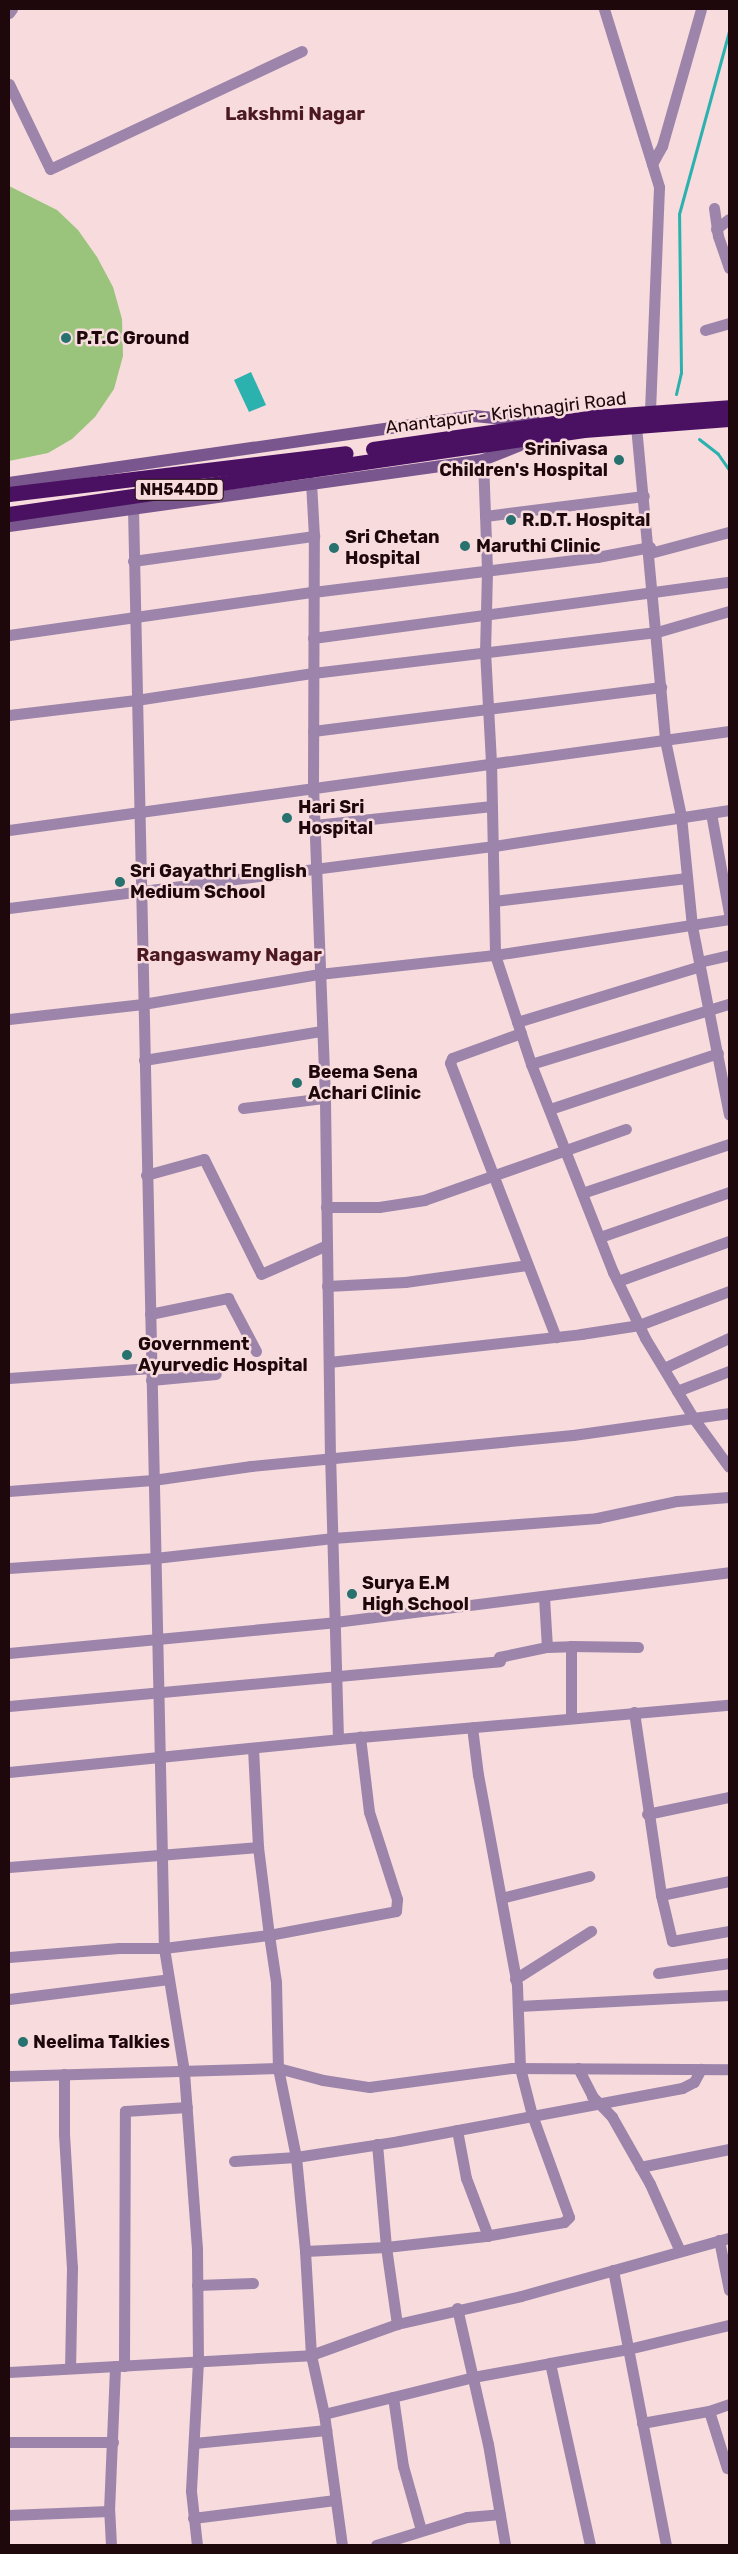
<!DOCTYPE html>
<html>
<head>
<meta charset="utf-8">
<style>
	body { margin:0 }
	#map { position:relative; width:738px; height:2554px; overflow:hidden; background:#f7dbdd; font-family:Rubik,sans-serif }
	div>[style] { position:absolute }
	.green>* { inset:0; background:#9ac37b }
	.water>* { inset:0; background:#2bb1ae }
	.stream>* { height:3px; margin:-1.5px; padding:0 1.5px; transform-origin:1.5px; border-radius:1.5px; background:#2bb1ae }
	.street>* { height:11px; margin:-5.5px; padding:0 5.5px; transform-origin:5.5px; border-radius:5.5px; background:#9c84aa }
	.secondary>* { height:12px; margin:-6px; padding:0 6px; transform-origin:6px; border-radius:6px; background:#79568d }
	.highway>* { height:15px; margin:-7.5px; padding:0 7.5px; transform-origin:7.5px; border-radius:7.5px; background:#4a1163 }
	.dots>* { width:14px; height:14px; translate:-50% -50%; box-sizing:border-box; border:2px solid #f7dbdd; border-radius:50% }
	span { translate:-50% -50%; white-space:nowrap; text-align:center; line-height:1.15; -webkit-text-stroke:5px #f7dbdd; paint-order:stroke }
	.shield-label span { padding:1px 4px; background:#f7dbdd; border:1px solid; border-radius:4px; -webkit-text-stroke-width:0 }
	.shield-label { font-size:16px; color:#1f080c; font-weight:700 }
	.poi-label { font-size:18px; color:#1f080c; font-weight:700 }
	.left { translate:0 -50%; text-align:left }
	.right { translate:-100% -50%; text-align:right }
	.street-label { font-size:18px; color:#1f080c }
	.neighbourhood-label { font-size:19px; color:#4c1821; font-weight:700 }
	.frame { position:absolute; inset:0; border:10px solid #1f080c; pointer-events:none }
</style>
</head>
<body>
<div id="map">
	<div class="green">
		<div style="clip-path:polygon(9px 186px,57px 210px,78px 230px,97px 257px,113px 287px,122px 319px,123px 356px,114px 389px,95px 417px,72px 439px,48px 453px,9px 461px)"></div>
	</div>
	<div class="water">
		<div style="clip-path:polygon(251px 372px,266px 405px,249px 412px,234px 380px)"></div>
	</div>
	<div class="stream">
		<div style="left:676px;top:394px;width:22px;rotate:-77deg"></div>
		<div style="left:681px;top:373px;width:159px;rotate:-90.7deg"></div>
		<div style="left:679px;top:214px;width:190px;rotate:-74.7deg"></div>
		<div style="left:699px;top:439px;width:24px;rotate:38deg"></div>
		<div style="left:718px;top:454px;width:19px;rotate:55deg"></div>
	</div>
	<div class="street">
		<div style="left:604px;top:9px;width:186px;rotate:72.8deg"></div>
		<div style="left:659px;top:187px;width:227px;rotate:92.3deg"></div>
		<div style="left:9px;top:13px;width:5px;rotate:-53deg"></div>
		<div style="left:9px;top:84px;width:94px;rotate:64.2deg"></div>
		<div style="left:50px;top:169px;width:278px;rotate:-25.1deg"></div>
		<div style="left:652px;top:164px;width:21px;rotate:-61deg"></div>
		<div style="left:662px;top:146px;width:142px;rotate:-74.1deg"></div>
		<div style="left:714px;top:208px;width:28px;rotate:82deg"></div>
		<div style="left:718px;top:236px;width:34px;rotate:71deg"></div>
		<div style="left:716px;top:229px;width:16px;rotate:-38deg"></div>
		<div style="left:705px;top:330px;width:25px;rotate:-16deg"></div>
		<div style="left:636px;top:426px;width:315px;rotate:84.7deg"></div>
		<div style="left:665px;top:740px;width:78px;rotate:78.1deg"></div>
		<div style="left:681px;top:816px;width:111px;rotate:84.3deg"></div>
		<div style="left:692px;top:926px;width:192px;rotate:78.9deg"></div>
		<div style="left:483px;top:460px;width:111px;rotate:87.9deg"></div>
		<div style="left:487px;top:571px;width:80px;rotate:91.4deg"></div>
		<div style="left:485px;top:651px;width:110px;rotate:86.9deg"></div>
		<div style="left:491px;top:761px;width:194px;rotate:88.8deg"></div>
		<div style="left:495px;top:955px;width:115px;rotate:71.7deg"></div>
		<div style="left:531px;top:1064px;width:224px;rotate:68.5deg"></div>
		<div style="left:613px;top:1272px;width:73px;rotate:64.1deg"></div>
		<div style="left:645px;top:1338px;width:95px;rotate:58.8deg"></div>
		<div style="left:694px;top:1419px;width:59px;rotate:53.9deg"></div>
		<div style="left:133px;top:508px;width:1440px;rotate:88.77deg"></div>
		<div style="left:164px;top:1948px;width:126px;rotate:80.8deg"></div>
		<div style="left:184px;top:2072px;width:177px;rotate:85.8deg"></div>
		<div style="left:197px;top:2249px;width:112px;rotate:89.5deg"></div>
		<div style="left:198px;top:2361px;width:130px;rotate:93.1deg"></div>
		<div style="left:191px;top:2491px;width:54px;rotate:83.7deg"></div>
		<div style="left:485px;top:516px;width:160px;rotate:-7.2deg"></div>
		<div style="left:650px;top:553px;width:82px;rotate:-14.9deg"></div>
		<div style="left:133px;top:561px;width:183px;rotate:-7.9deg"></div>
		<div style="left:9px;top:635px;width:307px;rotate:-8.1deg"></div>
		<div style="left:313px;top:592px;width:286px;rotate:-7deg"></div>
		<div style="left:597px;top:557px;width:54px;rotate:-10.7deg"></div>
		<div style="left:313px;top:638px;width:420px;rotate:-7.7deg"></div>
		<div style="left:9px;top:715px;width:128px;rotate:-6.7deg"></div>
		<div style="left:136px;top:700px;width:179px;rotate:-8.7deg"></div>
		<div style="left:313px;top:673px;width:346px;rotate:-6.8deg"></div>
		<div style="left:657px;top:632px;width:75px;rotate:-16.3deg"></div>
		<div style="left:313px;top:731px;width:351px;rotate:-7.2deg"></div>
		<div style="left:711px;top:813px;width:102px;rotate:79.8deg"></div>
		<div style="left:315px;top:825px;width:178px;rotate:-6.1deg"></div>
		<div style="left:9px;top:830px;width:727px;rotate:-7.83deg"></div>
		<div style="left:494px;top:901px;width:194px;rotate:-6.8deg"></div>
		<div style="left:9px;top:908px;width:489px;rotate:-7.3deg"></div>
		<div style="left:494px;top:846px;width:238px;rotate:-8.7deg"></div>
		<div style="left:699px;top:962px;width:31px;rotate:-13deg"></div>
		<div style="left:9px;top:1019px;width:135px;rotate:-6.4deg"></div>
		<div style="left:143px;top:1004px;width:179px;rotate:-9.7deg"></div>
		<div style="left:319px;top:974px;width:177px;rotate:-6.2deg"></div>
		<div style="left:495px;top:955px;width:237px;rotate:-8.7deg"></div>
		<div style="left:517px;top:1022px;width:191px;rotate:-17deg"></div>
		<div style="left:521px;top:1033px;width:73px;rotate:160.1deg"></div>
		<div style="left:452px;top:1058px;width:5px;rotate:112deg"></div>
		<div style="left:450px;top:1063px;width:294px;rotate:68.9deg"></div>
		<div style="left:144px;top:1060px;width:180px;rotate:-9.3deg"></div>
		<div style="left:531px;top:1064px;width:207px;rotate:-16.9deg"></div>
		<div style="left:243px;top:1108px;width:83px;rotate:-7deg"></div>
		<div style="left:550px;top:1109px;width:177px;rotate:-18.4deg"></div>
		<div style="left:146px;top:1175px;width:60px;rotate:-15.4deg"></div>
		<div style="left:204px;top:1159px;width:128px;rotate:63.6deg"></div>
		<div style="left:261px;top:1274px;width:72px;rotate:-23.7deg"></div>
		<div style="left:582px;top:1193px;width:155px;rotate:-18.4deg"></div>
		<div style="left:326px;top:1207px;width:53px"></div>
		<div style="left:379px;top:1207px;width:46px;rotate:-8.8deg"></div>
		<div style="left:424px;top:1200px;width:214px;rotate:-19.4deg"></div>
		<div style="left:600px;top:1237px;width:137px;rotate:-19.2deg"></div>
		<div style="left:618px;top:1281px;width:118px;rotate:-19.8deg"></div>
		<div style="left:327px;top:1286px;width:78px;rotate:-2.9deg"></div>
		<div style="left:405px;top:1282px;width:123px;rotate:-7.9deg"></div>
		<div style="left:150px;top:1314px;width:80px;rotate:-11.6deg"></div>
		<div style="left:228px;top:1298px;width:60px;rotate:62.2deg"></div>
		<div style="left:329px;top:1362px;width:254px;rotate:-6.3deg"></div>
		<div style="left:581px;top:1334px;width:59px;rotate:-8.8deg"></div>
		<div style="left:639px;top:1325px;width:96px;rotate:-20.7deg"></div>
		<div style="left:664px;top:1368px;width:72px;rotate:-24.8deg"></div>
		<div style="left:9px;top:1378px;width:142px;rotate:-4deg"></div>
		<div style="left:151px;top:1380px;width:65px;rotate:-5.3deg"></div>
		<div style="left:677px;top:1391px;width:56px;rotate:-21deg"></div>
		<div style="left:9px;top:1491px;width:144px;rotate:-4.4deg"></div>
		<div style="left:153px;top:1480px;width:99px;rotate:-8.1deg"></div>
		<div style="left:251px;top:1466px;width:323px;rotate:-5.5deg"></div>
		<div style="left:573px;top:1435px;width:158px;rotate:-8deg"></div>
		<div style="left:9px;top:1568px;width:146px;rotate:-3.9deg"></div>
		<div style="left:155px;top:1558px;width:179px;rotate:-6.4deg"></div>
		<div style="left:333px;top:1538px;width:265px;rotate:-4.3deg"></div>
		<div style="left:597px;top:1518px;width:82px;rotate:-12deg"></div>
		<div style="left:677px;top:1501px;width:52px;rotate:-4.4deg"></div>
		<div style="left:544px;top:1597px;width:50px;rotate:86.6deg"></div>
		<div style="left:547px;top:1647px;width:24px;rotate:-2deg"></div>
		<div style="left:571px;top:1646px;width:70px;rotate:90deg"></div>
		<div style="left:571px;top:1646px;width:67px;rotate:0.9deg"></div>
		<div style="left:9px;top:1653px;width:327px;rotate:-5.4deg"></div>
		<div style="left:335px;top:1622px;width:397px;rotate:-7.2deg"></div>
		<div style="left:499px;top:1657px;width:49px;rotate:-11.8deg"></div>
		<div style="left:9px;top:1706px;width:493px;rotate:-5.2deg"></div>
		<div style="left:634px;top:1712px;width:185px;rotate:81.6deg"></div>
		<div style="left:661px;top:1895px;width:69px;rotate:-11.6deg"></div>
		<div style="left:338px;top:1739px;width:392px;rotate:-5deg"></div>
		<div style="left:253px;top:1748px;width:99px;rotate:87.1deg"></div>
		<div style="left:258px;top:1847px;width:89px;rotate:82.9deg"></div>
		<div style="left:269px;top:1935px;width:129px;rotate:-10.7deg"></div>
		<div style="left:396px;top:1911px;width:12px;rotate:-85deg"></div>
		<div style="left:397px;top:1899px;width:91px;rotate:-107.8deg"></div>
		<div style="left:369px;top:1812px;width:76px;rotate:-96.8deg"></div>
		<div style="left:9px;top:1772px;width:331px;rotate:-5.7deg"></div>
		<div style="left:338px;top:1739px;width:280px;rotate:-91.6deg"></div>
		<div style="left:330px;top:1459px;width:361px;rotate:-90.8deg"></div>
		<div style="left:325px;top:1098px;width:313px;rotate:-92.2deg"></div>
		<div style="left:313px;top:785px;width:249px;rotate:-89.8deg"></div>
		<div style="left:314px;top:536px;width:54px;rotate:-93.2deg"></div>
		<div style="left:647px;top:1814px;width:84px;rotate:-11.7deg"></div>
		<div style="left:9px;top:1867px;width:250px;rotate:-4.6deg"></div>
		<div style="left:661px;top:1895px;width:47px;rotate:76.6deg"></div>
		<div style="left:672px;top:1941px;width:58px;rotate:-10deg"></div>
		<div style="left:501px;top:1898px;width:91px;rotate:-14deg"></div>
		<div style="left:9px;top:1957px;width:110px;rotate:-4.7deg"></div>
		<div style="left:119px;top:1948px;width:45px"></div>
		<div style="left:164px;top:1948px;width:106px;rotate:-7.1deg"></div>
		<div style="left:269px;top:1935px;width:48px;rotate:81.5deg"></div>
		<div style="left:276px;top:1982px;width:86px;rotate:88.7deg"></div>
		<div style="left:278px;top:2068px;width:91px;rotate:78.6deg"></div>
		<div style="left:296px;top:2157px;width:94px;rotate:84.5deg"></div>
		<div style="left:305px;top:2251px;width:104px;rotate:86.7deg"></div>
		<div style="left:311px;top:2355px;width:60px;rotate:77.6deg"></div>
		<div style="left:324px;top:2414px;width:154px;rotate:-13.9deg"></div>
		<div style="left:473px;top:2377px;width:78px;rotate:-10.3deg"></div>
		<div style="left:658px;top:1973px;width:72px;rotate:-8deg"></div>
		<div style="left:515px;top:1979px;width:90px;rotate:-32.3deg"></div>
		<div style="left:9px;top:1999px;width:161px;rotate:-7.1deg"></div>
		<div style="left:519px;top:2006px;width:210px;rotate:-3deg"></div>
		<div style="left:578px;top:2068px;width:31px;rotate:63deg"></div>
		<div style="left:592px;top:2096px;width:29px;rotate:46deg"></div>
		<div style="left:612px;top:2117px;width:77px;rotate:60.4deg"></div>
		<div style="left:650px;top:2184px;width:73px;rotate:65.9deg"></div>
		<div style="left:64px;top:2074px;width:60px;rotate:90deg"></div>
		<div style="left:64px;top:2134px;width:133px;rotate:86.6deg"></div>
		<div style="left:72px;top:2267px;width:101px;rotate:91.1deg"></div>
		<div style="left:9px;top:2076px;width:269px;rotate:-1.7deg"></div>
		<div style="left:278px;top:2068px;width:47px;rotate:14.9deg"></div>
		<div style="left:323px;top:2080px;width:47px;rotate:8.7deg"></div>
		<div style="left:369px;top:2087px;width:144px;rotate:-7.6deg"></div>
		<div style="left:512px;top:2068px;width:217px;rotate:0.3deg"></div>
		<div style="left:457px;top:2130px;width:49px;rotate:79.4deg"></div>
		<div style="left:466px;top:2178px;width:62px;rotate:69.2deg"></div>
		<div style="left:377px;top:2144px;width:103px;rotate:85deg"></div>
		<div style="left:386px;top:2247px;width:78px;rotate:81.9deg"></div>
		<div style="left:234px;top:2161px;width:62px;rotate:-3.7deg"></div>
		<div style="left:296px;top:2157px;width:104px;rotate:-8.8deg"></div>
		<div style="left:399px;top:2141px;width:288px;rotate:-10.6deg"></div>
		<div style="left:682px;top:2088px;width:13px;rotate:-27deg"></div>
		<div style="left:694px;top:2082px;width:15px;rotate:-62deg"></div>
		<div style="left:640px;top:2167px;width:91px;rotate:-11.4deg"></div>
		<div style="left:719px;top:2240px;width:51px;rotate:78.7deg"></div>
		<div style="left:305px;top:2251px;width:81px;rotate:-2.8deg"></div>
		<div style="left:386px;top:2247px;width:100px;rotate:-6.3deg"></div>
		<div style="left:485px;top:2236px;width:80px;rotate:-10deg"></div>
		<div style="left:564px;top:2222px;width:7px;rotate:-45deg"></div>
		<div style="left:569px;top:2217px;width:109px;rotate:-109.9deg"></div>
		<div style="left:532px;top:2115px;width:49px;rotate:-104.3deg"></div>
		<div style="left:520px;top:2068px;width:83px;rotate:-92.1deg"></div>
		<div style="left:517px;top:1985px;width:214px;rotate:-100.5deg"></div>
		<div style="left:478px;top:1775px;width:48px;rotate:-97.1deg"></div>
		<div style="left:613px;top:2270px;width:280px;rotate:79.1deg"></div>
		<div style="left:197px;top:2285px;width:56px;rotate:-2deg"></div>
		<div style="left:457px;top:2308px;width:139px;rotate:77.2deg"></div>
		<div style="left:488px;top:2444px;width:102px;rotate:80.4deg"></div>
		<div style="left:124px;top:2366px;width:255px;rotate:-89.8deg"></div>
		<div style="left:125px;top:2111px;width:62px;rotate:-3.7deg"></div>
		<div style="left:9px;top:2372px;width:302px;rotate:-3.2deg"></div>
		<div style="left:311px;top:2355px;width:91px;rotate:-19.8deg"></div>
		<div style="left:397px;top:2324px;width:127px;rotate:-12.7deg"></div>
		<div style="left:521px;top:2296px;width:216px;rotate:-15.6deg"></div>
		<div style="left:393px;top:2397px;width:70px;rotate:81.8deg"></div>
		<div style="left:403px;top:2466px;width:66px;rotate:74.3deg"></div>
		<div style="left:709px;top:2411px;width:60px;rotate:72.5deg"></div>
		<div style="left:324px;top:2414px;width:132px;rotate:82.2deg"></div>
		<div style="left:642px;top:2423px;width:68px;rotate:-10.2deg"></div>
		<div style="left:709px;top:2411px;width:21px;rotate:-19deg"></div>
		<div style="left:9px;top:2442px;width:104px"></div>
		<div style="left:194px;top:2443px;width:133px;rotate:-5.6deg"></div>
		<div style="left:9px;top:2515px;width:100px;rotate:-2.3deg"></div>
		<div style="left:193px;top:2518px;width:143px;rotate:-7.2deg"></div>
		<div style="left:111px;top:2545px;width:34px;rotate:-93deg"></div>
		<div style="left:109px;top:2511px;width:145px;rotate:-87.6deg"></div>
		<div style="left:376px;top:2545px;width:95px;rotate:-17.1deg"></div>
		<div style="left:467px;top:2517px;width:33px;rotate:-5deg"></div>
		<div style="left:590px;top:2545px;width:186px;rotate:-102.4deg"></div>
		<div style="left:550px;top:2363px;width:79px;rotate:-10.2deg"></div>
		<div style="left:628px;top:2349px;width:104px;rotate:-13.4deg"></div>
	</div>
	<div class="secondary">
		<div style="left:9px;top:483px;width:470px;rotate:-8.2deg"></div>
		<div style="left:474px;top:416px;width:62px;rotate:5.5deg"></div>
		<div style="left:9px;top:526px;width:479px;rotate:-7.9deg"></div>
		<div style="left:483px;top:460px;width:48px;rotate:-21.8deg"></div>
	</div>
	<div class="highway">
		<div style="left:373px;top:449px;width:223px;rotate:-8.2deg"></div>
		<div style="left:594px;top:417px;width:135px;rotate:-4.2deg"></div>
		<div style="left:9px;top:494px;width:339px;rotate:-6.9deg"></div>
		<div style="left:9px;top:514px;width:581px;rotate:-8.31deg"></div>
		<div style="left:584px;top:430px;width:145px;rotate:-4.3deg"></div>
	</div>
	<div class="dots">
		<div style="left:66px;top:338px;background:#27716f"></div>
		<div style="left:619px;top:460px;background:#27716f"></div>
		<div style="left:511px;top:520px;background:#27716f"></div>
		<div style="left:465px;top:546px;background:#27716f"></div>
		<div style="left:334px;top:548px;background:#27716f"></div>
		<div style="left:287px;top:818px;background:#27716f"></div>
		<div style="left:120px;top:882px;background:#27716f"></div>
		<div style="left:297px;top:1083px;background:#27716f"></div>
		<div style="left:127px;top:1355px;background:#27716f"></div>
		<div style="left:352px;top:1594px;background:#27716f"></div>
		<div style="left:23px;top:2042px;background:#27716f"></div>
	</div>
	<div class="shield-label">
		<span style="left:179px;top:490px">NH544DD</span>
	</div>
	<div class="poi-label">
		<span class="left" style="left:76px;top:338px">P.T.C Ground</span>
		<span class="right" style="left:608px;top:460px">Srinivasa<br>Children's Hospital</span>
		<span class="left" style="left:522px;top:520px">R.D.T. Hospital</span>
		<span class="left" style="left:345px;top:548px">Sri Chetan<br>Hospital</span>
		<span class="left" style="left:476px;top:546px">Maruthi Clinic</span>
		<span class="left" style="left:298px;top:818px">Hari Sri<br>Hospital</span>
		<span class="left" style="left:130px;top:882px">Sri Gayathri English<br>Medium School</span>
		<span class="left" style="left:308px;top:1083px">Beema Sena<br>Achari Clinic</span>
		<span class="left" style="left:138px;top:1355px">Government<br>Ayurvedic Hospital</span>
		<span class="left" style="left:362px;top:1594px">Surya E.M<br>High School</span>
		<span class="left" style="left:33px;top:2042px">Neelima Talkies</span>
	</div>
	<div class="street-label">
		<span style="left:506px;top:413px;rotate:-7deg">Anantapur - Krishnagiri Road</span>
	</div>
	<div class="neighbourhood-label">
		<span style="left:295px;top:114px">Lakshmi Nagar</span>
		<span style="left:229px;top:955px">Rangaswamy Nagar</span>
	</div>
	<div class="frame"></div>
</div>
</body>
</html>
